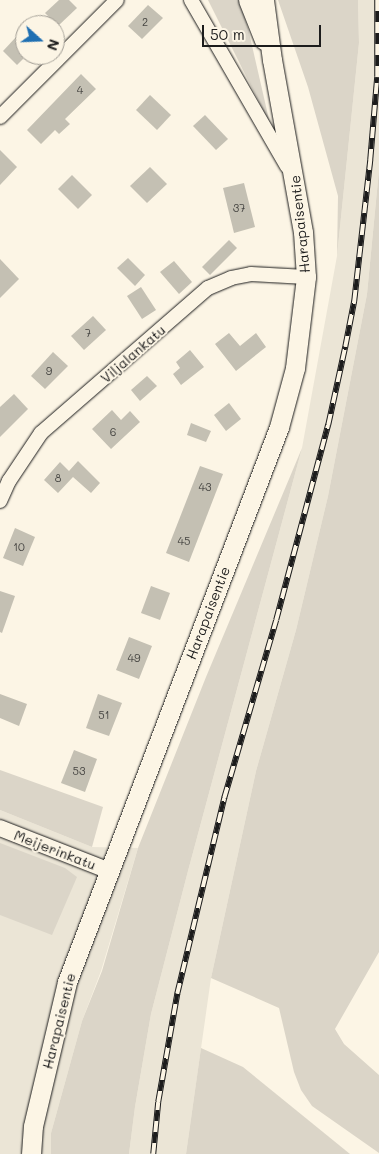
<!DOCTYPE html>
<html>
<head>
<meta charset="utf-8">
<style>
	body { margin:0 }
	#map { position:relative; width:379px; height:1154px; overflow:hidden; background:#fcf5e5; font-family:Mali,sans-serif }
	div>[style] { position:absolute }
	.built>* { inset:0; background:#ebe5d6 }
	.green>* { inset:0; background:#dbd5c8 }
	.building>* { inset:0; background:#c4c0b3 }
	.roads { filter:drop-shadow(0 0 1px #1c1c1c) drop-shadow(0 0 1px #1c1c1c) }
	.minor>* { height:14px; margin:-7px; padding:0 7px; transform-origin:7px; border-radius:7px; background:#fcf5e5 }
	.tertiary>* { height:16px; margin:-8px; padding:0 8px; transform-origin:8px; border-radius:8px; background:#fcf5e5 }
	.secondary>* { height:19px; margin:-9.5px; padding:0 9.5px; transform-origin:9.5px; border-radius:9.5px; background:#fcf5e5 }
	.rail>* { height:5.5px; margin-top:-2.75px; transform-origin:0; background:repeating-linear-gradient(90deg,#fcf5e5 0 11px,#1c1c1c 0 22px); box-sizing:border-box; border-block:1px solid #1c1c1c }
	span { translate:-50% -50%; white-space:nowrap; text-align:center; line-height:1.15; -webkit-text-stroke:4px #fcf5e5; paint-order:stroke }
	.number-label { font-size:11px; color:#464542 }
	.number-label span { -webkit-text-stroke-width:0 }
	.street-label { font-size:14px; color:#1c1c1c }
	.north { position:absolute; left:15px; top:15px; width:50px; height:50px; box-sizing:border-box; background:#fcf5e5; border:1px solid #a29e95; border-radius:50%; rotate:110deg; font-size:14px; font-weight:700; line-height:20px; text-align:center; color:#1c1c1c }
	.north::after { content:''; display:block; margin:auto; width:18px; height:22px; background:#1f6fb2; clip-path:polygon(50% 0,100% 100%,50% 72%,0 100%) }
	.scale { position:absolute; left:202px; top:25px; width:119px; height:22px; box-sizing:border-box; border:2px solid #1c1c1c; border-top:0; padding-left:6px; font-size:15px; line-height:18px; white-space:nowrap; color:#1c1c1c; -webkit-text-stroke:4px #fcf5e5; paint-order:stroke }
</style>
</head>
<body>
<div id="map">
	<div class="built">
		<div style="clip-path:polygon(358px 0,379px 0,379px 170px,367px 294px,328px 496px,296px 630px,256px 771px,211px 978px,186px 1154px,129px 1154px,135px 1107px,151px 1014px,188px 871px,302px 448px,337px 256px,359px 43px)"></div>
		<div style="clip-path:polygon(0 810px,92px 847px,138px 848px,101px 971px,82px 1021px,51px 1133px,51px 1154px,0 1154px)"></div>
	</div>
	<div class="green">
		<div style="clip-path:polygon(208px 0,239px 0,248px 28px,270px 124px)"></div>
		<div style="clip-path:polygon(278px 0,358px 0,359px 43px,337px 256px,338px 196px,308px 87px)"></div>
		<div style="clip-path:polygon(379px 170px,379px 952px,335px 1029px,344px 1044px,379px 1075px,379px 1153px,312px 1106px,301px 1090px,294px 1072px,279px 1008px,211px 978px,256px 771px,296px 630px,328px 496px,367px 294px)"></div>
		<div style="clip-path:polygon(302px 448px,188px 871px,151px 1014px,135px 1107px,129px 1154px,51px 1154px,51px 1133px,82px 1021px,102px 971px,138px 848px,206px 677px)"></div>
		<div style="clip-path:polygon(0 770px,103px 807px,92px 847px,0 810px)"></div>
		<div style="clip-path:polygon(0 843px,65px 868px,77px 877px,52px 935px,0 915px)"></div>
		<div style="clip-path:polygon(201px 1048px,243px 1067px,350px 1154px,186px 1154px)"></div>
	</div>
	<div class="building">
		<div style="clip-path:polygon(59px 0,69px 0,77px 8px,58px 26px,45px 13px)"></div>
		<div style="clip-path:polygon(148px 5px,163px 18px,142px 39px,128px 26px)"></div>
		<div style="clip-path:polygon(17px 36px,25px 44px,25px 57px,17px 65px,3px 51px)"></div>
		<div style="clip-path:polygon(81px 74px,96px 89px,65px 119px,70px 124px,59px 134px,55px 130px,41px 144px,27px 130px)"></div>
		<div style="clip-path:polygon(150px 95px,171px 115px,157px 130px,136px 110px)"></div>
		<div style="clip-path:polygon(205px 115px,228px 139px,216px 150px,193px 126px)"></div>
		<div style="clip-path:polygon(0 150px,17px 167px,0 185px)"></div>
		<div style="clip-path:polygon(150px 167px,167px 184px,147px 203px,130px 186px)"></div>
		<div style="clip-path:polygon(72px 175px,92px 195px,78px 209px,58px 189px)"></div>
		<div style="clip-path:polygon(244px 183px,255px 227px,234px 233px,223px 188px)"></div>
		<div style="clip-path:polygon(229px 240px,237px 248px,210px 275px,202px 267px)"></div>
		<div style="clip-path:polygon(128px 258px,145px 275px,135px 286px,117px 268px)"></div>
		<div style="clip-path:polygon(0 259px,19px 279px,0 298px)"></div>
		<div style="clip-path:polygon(174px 261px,192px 282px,179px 294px,160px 272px)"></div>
		<div style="clip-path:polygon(141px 287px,156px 310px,142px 319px,127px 296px)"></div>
		<div style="clip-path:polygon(93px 316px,106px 330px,84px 350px,71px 336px)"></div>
		<div style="clip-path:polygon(229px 333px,240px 346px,256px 333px,266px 347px,236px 371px,215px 344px)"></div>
		<div style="clip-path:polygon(190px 350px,204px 367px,181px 385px,173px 374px,180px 368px,176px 362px)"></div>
		<div style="clip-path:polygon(53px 352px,68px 366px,45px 389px,31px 376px)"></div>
		<div style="clip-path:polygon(147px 376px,157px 386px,140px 401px,131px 390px)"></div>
		<div style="clip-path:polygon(14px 394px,28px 409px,0 437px,0 407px)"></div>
		<div style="clip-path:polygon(229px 403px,241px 419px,226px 431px,214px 415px)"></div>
		<div style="clip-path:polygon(112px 410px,121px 420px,130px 411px,140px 422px,111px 449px,92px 429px)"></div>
		<div style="clip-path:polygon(191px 423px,211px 431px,206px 442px,187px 435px)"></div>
		<div style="clip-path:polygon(78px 461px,100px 483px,91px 493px,73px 477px,58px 493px,44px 480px,60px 462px,69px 471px)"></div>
		<div style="clip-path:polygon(200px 466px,223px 474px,189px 562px,166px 553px)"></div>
		<div style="clip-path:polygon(15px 528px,35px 537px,23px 566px,3px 558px)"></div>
		<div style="clip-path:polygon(151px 586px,170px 593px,160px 620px,141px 613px)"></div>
		<div style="clip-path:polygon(0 591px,15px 596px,2px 633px,0 632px)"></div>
		<div style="clip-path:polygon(129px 637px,152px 646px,139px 679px,116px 670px)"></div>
		<div style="clip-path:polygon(0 694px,27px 704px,19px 726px,0 718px)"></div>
		<div style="clip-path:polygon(98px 694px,122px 703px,109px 736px,86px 728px)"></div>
		<div style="clip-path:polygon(74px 750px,97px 759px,85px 792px,61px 783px)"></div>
	</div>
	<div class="roads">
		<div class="minor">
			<div style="left:191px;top:0;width:192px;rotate:60deg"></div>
			<div style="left:0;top:117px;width:165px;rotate:-45deg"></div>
			<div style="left:0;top:501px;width:22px;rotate:-66deg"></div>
			<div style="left:9px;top:481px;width:58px;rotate:-56.3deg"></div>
			<div style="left:41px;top:433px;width:221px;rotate:-41deg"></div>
			<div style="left:208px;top:288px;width:25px;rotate:-23deg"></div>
			<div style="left:231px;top:278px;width:20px;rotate:-11deg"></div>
			<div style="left:251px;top:274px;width:55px;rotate:3.1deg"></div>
		</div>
		<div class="tertiary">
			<div style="left:0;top:828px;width:118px;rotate:21.4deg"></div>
		</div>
		<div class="secondary">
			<div style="left:248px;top:0;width:43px;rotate:68.2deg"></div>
			<div style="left:31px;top:1154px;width:28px;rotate:-86deg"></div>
			<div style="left:33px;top:1126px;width:148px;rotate:-76.7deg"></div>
			<div style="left:67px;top:982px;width:594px;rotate:-69.09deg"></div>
			<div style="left:279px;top:427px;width:61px;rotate:-74.8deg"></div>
			<div style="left:295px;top:368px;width:92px;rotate:-83.1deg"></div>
			<div style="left:306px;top:277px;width:45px;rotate:-93.8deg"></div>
			<div style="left:303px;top:232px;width:175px;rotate:-100.2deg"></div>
			<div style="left:272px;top:60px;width:61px;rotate:-97.6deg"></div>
		</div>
	</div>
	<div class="rail">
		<div style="left:153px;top:1154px;width:52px;rotate:-84.5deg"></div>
		<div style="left:158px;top:1102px;width:110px;rotate:-80deg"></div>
		<div style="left:177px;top:994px;width:202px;rotate:-76.5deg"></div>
		<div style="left:224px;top:798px;width:185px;rotate:-73.7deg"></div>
		<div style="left:276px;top:620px;width:202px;rotate:-75.1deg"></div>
		<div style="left:328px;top:425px;width:80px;rotate:-77.7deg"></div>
		<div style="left:345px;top:347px;width:47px;rotate:-78.9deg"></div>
		<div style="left:354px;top:301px;width:142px;rotate:-83.5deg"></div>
		<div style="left:370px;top:160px;width:83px;rotate:-85.2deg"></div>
		<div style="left:377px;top:77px;width:77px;rotate:-90deg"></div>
	</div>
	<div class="number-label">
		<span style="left:145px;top:22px">2</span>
		<span style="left:80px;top:90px">4</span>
		<span style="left:239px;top:208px">37</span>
		<span style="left:88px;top:333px">7</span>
		<span style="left:49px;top:371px">9</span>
		<span style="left:113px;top:432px">6</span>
		<span style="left:58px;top:478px">8</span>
		<span style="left:205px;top:487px">43</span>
		<span style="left:184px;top:541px">45</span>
		<span style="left:19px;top:547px">10</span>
		<span style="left:134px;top:658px">49</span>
		<span style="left:104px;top:715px">51</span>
		<span style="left:79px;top:771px">53</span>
	</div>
	<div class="street-label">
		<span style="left:300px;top:224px;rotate:-96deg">Harapaisentie</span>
		<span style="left:133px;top:354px;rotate:-41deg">Viljalankatu</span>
		<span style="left:208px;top:613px;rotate:-69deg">Harapaisentie</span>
		<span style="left:55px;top:850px;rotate:21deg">Meijerinkatu</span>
		<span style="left:59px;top:1021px;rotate:-76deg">Harapaisentie</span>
	</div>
	<div class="north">N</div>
	<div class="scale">50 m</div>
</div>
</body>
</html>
